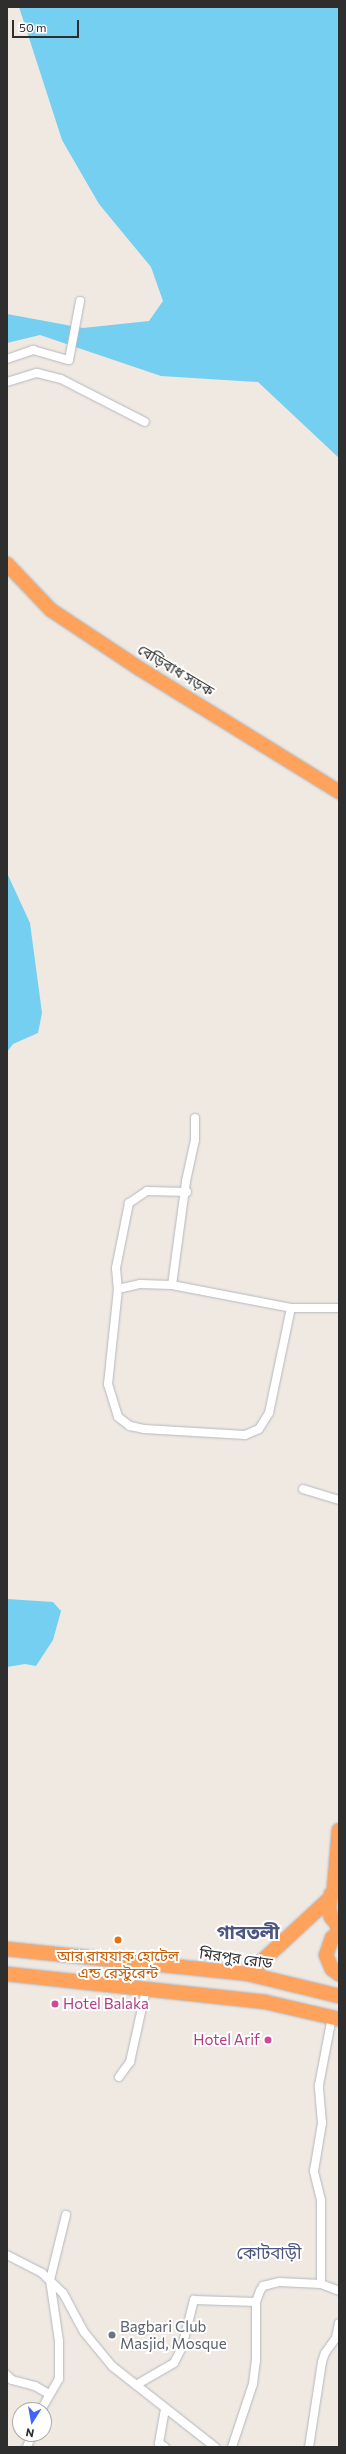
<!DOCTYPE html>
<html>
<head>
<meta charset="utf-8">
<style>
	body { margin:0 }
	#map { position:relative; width:346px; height:2454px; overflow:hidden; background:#efe9e1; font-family:Commissioner,"Noto Sans Bengali",sans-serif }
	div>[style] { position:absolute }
	.water>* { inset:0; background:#75cff0 }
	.roads { filter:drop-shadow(0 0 1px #b4b7c1) drop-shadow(0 0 1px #b4b7c1) }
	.street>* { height:8px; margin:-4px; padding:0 4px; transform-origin:4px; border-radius:4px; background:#fff }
	.highway>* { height:14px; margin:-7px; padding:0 7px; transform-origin:7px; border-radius:7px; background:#ffa35c }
	.dots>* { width:11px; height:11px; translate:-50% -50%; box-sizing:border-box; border:2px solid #fff; border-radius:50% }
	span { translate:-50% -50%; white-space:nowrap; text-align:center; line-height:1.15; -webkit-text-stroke:4px #fff; paint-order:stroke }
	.street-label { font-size:15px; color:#2e2e2e }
	.food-label { font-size:15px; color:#c56008 }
	.hotel-label { font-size:15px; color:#b23c85 }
	.left { translate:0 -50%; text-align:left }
	.right { translate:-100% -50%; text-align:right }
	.worship-label { font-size:15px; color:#5b616d }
	.quarter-label { font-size:17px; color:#4d5680 }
	.district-label { font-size:19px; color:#4d5680; font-weight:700 }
	.frame { position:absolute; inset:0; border:8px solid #2e2e2e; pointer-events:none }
	.north { position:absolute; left:12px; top:2402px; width:40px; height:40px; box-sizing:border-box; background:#fff; border:1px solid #ababab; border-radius:50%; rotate:191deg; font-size:11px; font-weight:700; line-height:16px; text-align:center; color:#2e2e2e }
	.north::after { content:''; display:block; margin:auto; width:14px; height:18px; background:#4264fb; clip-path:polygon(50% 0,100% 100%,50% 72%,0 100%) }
	.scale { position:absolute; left:12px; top:20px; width:67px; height:18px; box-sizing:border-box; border:2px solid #2e2e2e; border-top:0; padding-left:5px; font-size:12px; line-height:14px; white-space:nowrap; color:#2e2e2e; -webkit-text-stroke:3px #fff; paint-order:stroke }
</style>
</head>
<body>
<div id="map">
	<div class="water">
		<div style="clip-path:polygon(19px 7px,339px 7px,339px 458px,258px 382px,161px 376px,40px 335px,7px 343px,7px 314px,83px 328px,149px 321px,163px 301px,151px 267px,99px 204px,62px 140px)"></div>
		<div style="clip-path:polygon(7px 873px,30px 923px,42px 1013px,38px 1033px,13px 1044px,7px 1052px)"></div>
		<div style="clip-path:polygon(7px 1599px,53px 1602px,61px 1611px,53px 1640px,36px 1666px,25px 1664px,7px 1667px)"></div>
	</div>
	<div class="roads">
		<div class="street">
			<div style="left:7px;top:359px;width:28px;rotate:-19deg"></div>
			<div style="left:33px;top:350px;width:37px;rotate:16deg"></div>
			<div style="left:69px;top:360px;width:60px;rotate:-79.4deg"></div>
			<div style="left:7px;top:382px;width:31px;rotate:-17deg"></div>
			<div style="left:37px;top:373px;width:25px;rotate:14deg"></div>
			<div style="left:61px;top:379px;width:94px;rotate:27.1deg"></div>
			<div style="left:187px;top:1192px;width:40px;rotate:-178.6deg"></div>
			<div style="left:147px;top:1191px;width:22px;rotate:146deg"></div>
			<div style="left:129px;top:1203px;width:66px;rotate:101.3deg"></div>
			<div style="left:116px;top:1268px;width:21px;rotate:85deg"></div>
			<div style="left:118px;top:1289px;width:96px;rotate:96deg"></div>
			<div style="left:108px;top:1384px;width:34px;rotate:73deg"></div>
			<div style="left:118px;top:1417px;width:15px;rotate:37deg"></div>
			<div style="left:130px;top:1426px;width:14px;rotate:12deg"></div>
			<div style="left:144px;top:1429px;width:101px;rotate:3.4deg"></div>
			<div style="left:245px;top:1435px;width:15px;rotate:-23deg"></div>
			<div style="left:259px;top:1429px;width:19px;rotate:-58deg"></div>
			<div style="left:269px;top:1413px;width:107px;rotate:-78.2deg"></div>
			<div style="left:172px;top:1285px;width:105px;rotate:-82.3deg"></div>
			<div style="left:186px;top:1181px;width:42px;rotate:-77.6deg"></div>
			<div style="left:195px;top:1140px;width:22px;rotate:-90deg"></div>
			<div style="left:118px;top:1289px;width:23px;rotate:-13deg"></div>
			<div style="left:140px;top:1284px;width:32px;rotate:2deg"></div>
			<div style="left:172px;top:1285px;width:121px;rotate:10.9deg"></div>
			<div style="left:291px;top:1308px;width:48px"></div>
			<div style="left:303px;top:1489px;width:38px;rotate:17deg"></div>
			<div style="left:119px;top:2077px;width:19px;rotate:-54deg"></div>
			<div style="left:130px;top:2062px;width:74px;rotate:-77.5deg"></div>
			<div style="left:7px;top:2255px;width:39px;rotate:27deg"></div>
			<div style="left:42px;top:2273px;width:29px;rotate:44deg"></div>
			<div style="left:63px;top:2293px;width:44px;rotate:61.7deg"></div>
			<div style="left:84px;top:2332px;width:44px;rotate:50.5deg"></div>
			<div style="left:112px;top:2366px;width:131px;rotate:38.2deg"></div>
			<div style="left:321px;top:2284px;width:84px;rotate:-90deg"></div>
			<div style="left:321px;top:2200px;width:30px;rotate:-104deg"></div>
			<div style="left:314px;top:2171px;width:49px;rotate:-80.5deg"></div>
			<div style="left:322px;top:2123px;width:38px;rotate:-95deg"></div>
			<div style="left:319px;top:2085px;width:69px;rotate:-79.2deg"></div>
			<div style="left:7px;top:2375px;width:7px;rotate:45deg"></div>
			<div style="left:12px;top:2380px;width:24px;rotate:15deg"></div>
			<div style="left:35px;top:2386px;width:16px;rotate:30deg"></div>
			<div style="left:136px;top:2385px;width:44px;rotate:-30.1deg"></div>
			<div style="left:174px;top:2363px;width:18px;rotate:-63deg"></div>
			<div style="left:182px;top:2347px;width:49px;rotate:-75.7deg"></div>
			<div style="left:194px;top:2300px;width:62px;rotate:1.8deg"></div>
			<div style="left:165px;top:2409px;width:35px;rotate:100deg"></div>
			<div style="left:159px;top:2443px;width:7px;rotate:34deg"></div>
			<div style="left:41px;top:2410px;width:36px;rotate:-60deg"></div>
			<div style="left:59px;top:2379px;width:38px;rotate:-90deg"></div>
			<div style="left:59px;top:2341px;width:62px;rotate:-98.4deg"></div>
			<div style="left:50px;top:2280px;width:67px;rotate:-76.2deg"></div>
			<div style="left:27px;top:2447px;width:14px;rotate:-69deg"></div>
			<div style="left:232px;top:2447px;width:66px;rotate:-71.6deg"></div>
			<div style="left:253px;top:2384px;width:23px;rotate:-83deg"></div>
			<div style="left:256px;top:2361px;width:59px;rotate:-90deg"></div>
			<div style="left:256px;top:2302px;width:12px;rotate:-70deg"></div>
			<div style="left:260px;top:2291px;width:6px;rotate:-59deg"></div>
			<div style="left:263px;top:2286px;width:16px;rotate:-14deg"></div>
			<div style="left:279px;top:2282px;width:42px;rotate:2.7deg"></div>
			<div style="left:321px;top:2284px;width:19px;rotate:21deg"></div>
			<div style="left:309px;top:2447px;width:86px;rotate:-81.3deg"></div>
			<div style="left:322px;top:2362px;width:9px;rotate:-72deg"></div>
			<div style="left:325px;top:2353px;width:19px;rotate:-54deg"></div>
			<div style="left:336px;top:2338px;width:15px;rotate:-79deg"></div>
		</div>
		<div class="highway">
			<div style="left:7px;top:564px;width:64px;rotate:46.3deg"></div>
			<div style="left:51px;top:610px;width:107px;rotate:33.5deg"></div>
			<div style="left:140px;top:669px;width:234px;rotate:31.7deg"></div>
			<div style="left:334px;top:1889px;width:59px;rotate:-85.2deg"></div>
			<div style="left:331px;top:1894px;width:14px;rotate:98deg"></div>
			<div style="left:329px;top:1908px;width:9px;rotate:77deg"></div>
			<div style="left:331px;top:1917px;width:13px;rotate:51deg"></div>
			<div style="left:339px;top:1932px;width:9px;rotate:139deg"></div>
			<div style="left:332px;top:1938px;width:18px;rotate:109deg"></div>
			<div style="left:326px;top:1955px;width:15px;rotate:67deg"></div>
			<div style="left:332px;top:1969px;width:9px;rotate:36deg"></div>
			<div style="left:7px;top:1949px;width:242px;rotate:5.9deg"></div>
			<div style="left:248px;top:1974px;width:94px;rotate:13.6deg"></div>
			<div style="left:7px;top:1974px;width:260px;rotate:6.2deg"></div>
			<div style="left:265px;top:2002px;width:76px;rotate:12.9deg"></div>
			<div style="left:248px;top:1974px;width:110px;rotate:-42.8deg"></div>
		</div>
	</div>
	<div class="dots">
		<div style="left:118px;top:1940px;background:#e8710a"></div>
		<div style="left:55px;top:2004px;background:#d1479c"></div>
		<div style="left:268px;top:2040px;background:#d1479c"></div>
		<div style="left:112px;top:2335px;background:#6b7280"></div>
	</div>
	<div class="street-label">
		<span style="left:176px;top:670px;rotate:31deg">বেড়িবাধ সড়ক</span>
		<span style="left:236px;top:1958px;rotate:8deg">মিরপুর রোড</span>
	</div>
	<div class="food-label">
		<span style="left:118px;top:1964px">আর রাযযাক হোটেল<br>এন্ড রেস্টুরেন্ট</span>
	</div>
	<div class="hotel-label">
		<span class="left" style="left:63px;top:2004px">Hotel Balaka</span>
		<span class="right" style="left:260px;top:2040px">Hotel Arif</span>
	</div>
	<div class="worship-label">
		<span class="left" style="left:120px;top:2335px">Bagbari Club<br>Masjid, Mosque</span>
	</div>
	<div class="quarter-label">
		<span style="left:269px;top:2253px">কোটবাড়ী</span>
	</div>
	<div class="district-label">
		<span style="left:248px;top:1932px">গাবতলী</span>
	</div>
	<div class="frame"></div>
	<div class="north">N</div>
	<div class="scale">50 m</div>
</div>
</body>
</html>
